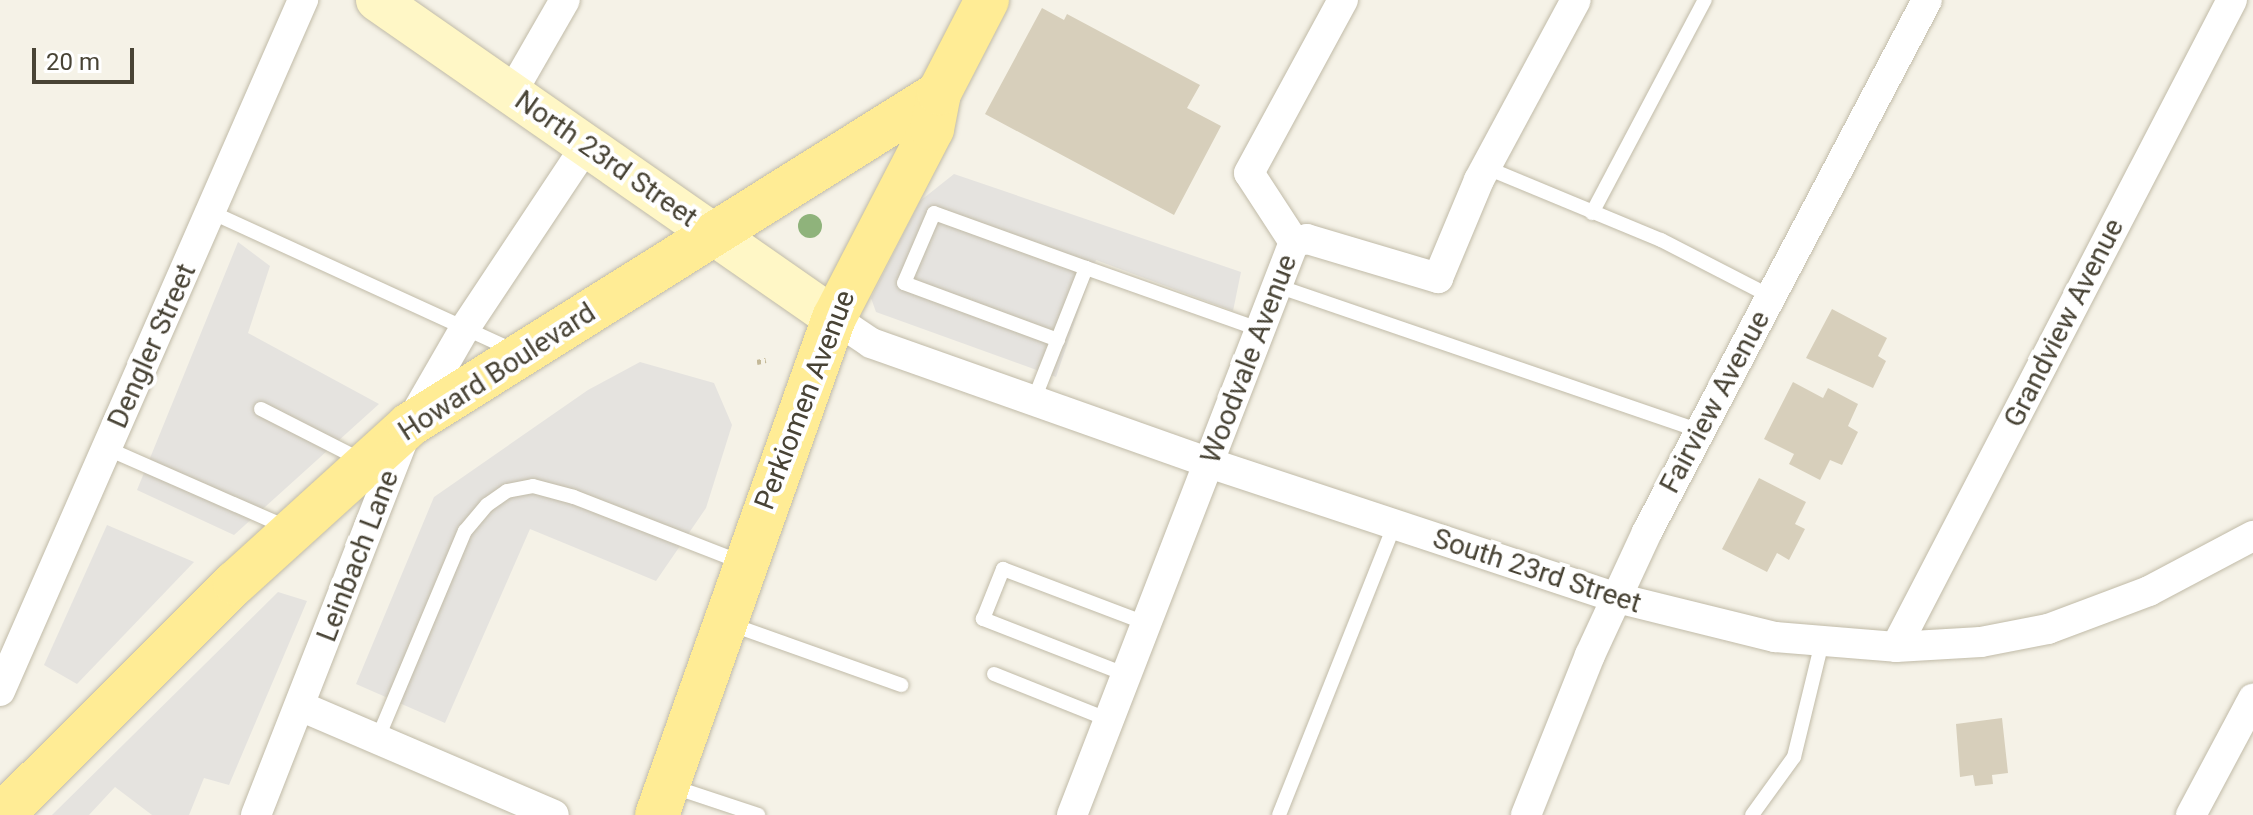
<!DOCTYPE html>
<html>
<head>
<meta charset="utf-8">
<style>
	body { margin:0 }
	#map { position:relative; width:2253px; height:815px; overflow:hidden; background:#f5f2e7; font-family:Roboto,sans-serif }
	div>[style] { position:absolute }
	.parking>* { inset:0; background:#e5e3df }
	.building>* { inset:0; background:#d7cfbb }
	.path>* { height:5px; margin-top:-2.5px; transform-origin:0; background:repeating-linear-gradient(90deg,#c4b998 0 4px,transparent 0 8px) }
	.roads { filter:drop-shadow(0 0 2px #c1bba8) drop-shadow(0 0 2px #c1bba8) }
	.lane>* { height:14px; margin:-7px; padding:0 7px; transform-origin:7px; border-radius:7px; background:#fff }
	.street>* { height:30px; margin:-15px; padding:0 15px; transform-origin:15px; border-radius:15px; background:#fff }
	.secondary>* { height:42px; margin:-21px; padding:0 21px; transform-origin:21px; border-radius:21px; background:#fff7c6 }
	.primary>* { height:44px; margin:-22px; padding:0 22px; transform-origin:22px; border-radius:22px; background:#ffec95 }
	.trees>* { width:24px; height:24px; margin:-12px; border-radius:50%; background:#8fb37b }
	span { translate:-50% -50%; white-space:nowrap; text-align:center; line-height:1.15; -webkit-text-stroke:8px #fff; paint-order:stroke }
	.street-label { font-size:28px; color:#484335 }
	.scale { position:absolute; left:32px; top:48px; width:102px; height:36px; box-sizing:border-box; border:4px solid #484335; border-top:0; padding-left:10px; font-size:24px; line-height:28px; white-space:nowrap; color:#484335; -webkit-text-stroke:6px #fff; paint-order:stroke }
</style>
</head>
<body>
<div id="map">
	<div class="parking">
		<div style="clip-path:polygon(954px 174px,1241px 272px,1233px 311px,1096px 260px,1056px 377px,876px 312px,871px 298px,920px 201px)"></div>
		<div style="clip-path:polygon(238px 242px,270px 266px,248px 333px,379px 404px,234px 535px,137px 490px)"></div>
		<div style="clip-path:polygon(640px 362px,714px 383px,732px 425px,706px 508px,656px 581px,530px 529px,445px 723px,356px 684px,434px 497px,588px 390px)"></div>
		<div style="clip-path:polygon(107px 525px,194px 562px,77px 684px,44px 665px)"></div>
		<div style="clip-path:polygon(278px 592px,307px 601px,229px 785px,204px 778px,189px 815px,152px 815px,115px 787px,89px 815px,52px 815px)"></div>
	</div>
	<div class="building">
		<div style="clip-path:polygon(1042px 8px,1064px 20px,1067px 14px,1200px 85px,1187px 108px,1221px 126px,1174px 215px,985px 114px)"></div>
		<div style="clip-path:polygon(1832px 309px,1887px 338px,1878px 356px,1886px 361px,1873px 388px,1806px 358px)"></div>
		<div style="clip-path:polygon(1793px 382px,1823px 398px,1828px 388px,1858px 404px,1848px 426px,1858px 432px,1842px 465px,1830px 460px,1820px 480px,1789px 464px,1794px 454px,1764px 439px)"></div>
		<div style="clip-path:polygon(1759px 478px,1806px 502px,1795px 524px,1805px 529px,1789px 560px,1777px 553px,1767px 572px,1722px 549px)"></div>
		<div style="clip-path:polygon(2002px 718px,2008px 773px,1992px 775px,1993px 784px,1975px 786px,1973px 775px,1960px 777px,1956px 724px)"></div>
	</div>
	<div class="path">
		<div style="left:757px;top:362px;width:9px;rotate:-13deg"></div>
	</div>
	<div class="roads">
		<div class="lane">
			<div style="left:1487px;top:168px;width:188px;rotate:22.5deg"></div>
			<div style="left:1661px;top:240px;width:123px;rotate:27.2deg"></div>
			<div style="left:211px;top:212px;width:331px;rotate:24.6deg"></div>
			<div style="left:1592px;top:213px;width:241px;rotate:-62.1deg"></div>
			<div style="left:1277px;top:286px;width:447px;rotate:18.9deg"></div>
			<div style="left:1058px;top:340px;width:164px;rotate:-159.7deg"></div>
			<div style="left:904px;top:283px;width:76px;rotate:-66.8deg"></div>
			<div style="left:934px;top:213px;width:162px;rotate:19.9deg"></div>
			<div style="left:1033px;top:402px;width:144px;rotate:-68.4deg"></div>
			<div style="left:1086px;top:268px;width:186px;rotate:19.5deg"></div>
			<div style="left:261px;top:409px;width:114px;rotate:27deg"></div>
			<div style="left:106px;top:448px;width:199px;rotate:23.7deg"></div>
			<div style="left:730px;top:624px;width:182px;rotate:19.6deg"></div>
			<div style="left:994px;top:674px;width:124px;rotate:21.8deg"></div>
			<div style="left:1127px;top:675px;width:155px;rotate:-158.7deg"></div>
			<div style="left:983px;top:619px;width:54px;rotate:-68.2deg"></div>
			<div style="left:1003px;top:569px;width:155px;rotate:20.8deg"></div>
			<div style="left:377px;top:740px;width:227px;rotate:-67.2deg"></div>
			<div style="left:465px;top:531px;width:34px;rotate:-50deg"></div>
			<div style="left:487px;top:505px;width:24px;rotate:-35deg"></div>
			<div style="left:507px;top:491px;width:26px;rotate:-11deg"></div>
			<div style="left:533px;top:486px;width:42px;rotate:15deg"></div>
			<div style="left:574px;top:497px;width:181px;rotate:21.3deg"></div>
			<div style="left:671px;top:786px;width:92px;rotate:18.4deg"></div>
			<div style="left:1279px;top:815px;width:311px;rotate:-68.3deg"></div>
			<div style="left:1752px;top:815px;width:72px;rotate:-54.1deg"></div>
			<div style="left:1794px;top:757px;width:118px;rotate:-76.3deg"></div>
		</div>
		<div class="street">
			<div style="left:512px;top:92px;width:106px;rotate:-60.1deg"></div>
			<div style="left:1294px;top:242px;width:82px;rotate:-123.1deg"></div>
			<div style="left:1249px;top:173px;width:197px;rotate:-61.5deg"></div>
			<div style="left:834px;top:318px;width:45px;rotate:34deg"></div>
			<div style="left:871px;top:343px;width:359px;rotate:19.5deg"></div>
			<div style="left:1209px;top:463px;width:430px;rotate:18.3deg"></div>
			<div style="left:1617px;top:598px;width:163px;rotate:13.9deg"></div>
			<div style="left:1775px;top:637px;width:121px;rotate:4.7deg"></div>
			<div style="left:1896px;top:647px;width:85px;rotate:-3.4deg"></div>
			<div style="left:1981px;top:642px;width:68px;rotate:-11deg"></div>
			<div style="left:2048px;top:629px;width:108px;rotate:-20.6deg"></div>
			<div style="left:2149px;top:591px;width:118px;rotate:-27.9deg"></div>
			<div style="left:1896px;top:647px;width:729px;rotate:-62.56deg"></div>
			<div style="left:0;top:691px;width:755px;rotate:-66.32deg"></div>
			<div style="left:300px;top:706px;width:276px;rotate:23.2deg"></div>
			<div style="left:256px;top:815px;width:419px;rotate:-68.6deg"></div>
			<div style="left:409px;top:425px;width:112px;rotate:-60deg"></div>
			<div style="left:465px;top:328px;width:219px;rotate:-56.4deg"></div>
			<div style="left:1072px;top:815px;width:615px;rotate:-68.82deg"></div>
			<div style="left:1294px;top:242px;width:13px;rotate:-13deg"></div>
			<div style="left:1307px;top:239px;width:137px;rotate:16.6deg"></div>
			<div style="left:1438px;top:278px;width:106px;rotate:-67.3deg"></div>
			<div style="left:1479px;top:180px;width:204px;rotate:-61.7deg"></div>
			<div style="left:1526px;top:815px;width:172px;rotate:-68.2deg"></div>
			<div style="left:1590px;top:655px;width:136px;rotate:-65.1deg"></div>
			<div style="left:1647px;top:532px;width:601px;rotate:-62.24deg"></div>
			<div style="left:2191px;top:815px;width:132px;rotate:-61.9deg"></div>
		</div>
		<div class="secondary">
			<div style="left:377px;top:0;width:557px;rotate:34.83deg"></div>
		</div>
		<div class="primary">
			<div style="left:2px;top:815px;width:329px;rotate:-44.9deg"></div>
			<div style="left:235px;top:583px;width:235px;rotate:-42.2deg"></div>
			<div style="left:409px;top:425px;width:625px;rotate:-32.06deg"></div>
			<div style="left:657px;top:815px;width:528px;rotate:-70.4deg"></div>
			<div style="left:834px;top:318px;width:213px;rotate:-62.6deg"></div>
			<div style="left:932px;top:129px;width:37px;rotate:-79deg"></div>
			<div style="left:939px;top:93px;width:105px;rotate:-62.7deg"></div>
		</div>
	</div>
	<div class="trees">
		<div style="left:810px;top:226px"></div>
	</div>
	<div class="street-label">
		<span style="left:606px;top:159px;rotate:35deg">North 23rd Street</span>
		<span style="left:2064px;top:323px;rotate:-63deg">Grandview Avenue</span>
		<span style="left:152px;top:346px;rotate:-66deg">Dengler Street</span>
		<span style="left:1249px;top:359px;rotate:-69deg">Woodvale Avenue</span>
		<span style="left:497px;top:372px;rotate:-33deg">Howard Boulevard</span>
		<span style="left:805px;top:400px;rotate:-69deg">Perkiomen Avenue</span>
		<span style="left:1715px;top:402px;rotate:-62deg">Fairview Avenue</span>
		<span style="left:358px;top:556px;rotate:-69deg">Leinbach Lane</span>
		<span style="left:1537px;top:571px;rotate:18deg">South 23rd Street</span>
	</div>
	<div class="scale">20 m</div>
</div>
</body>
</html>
